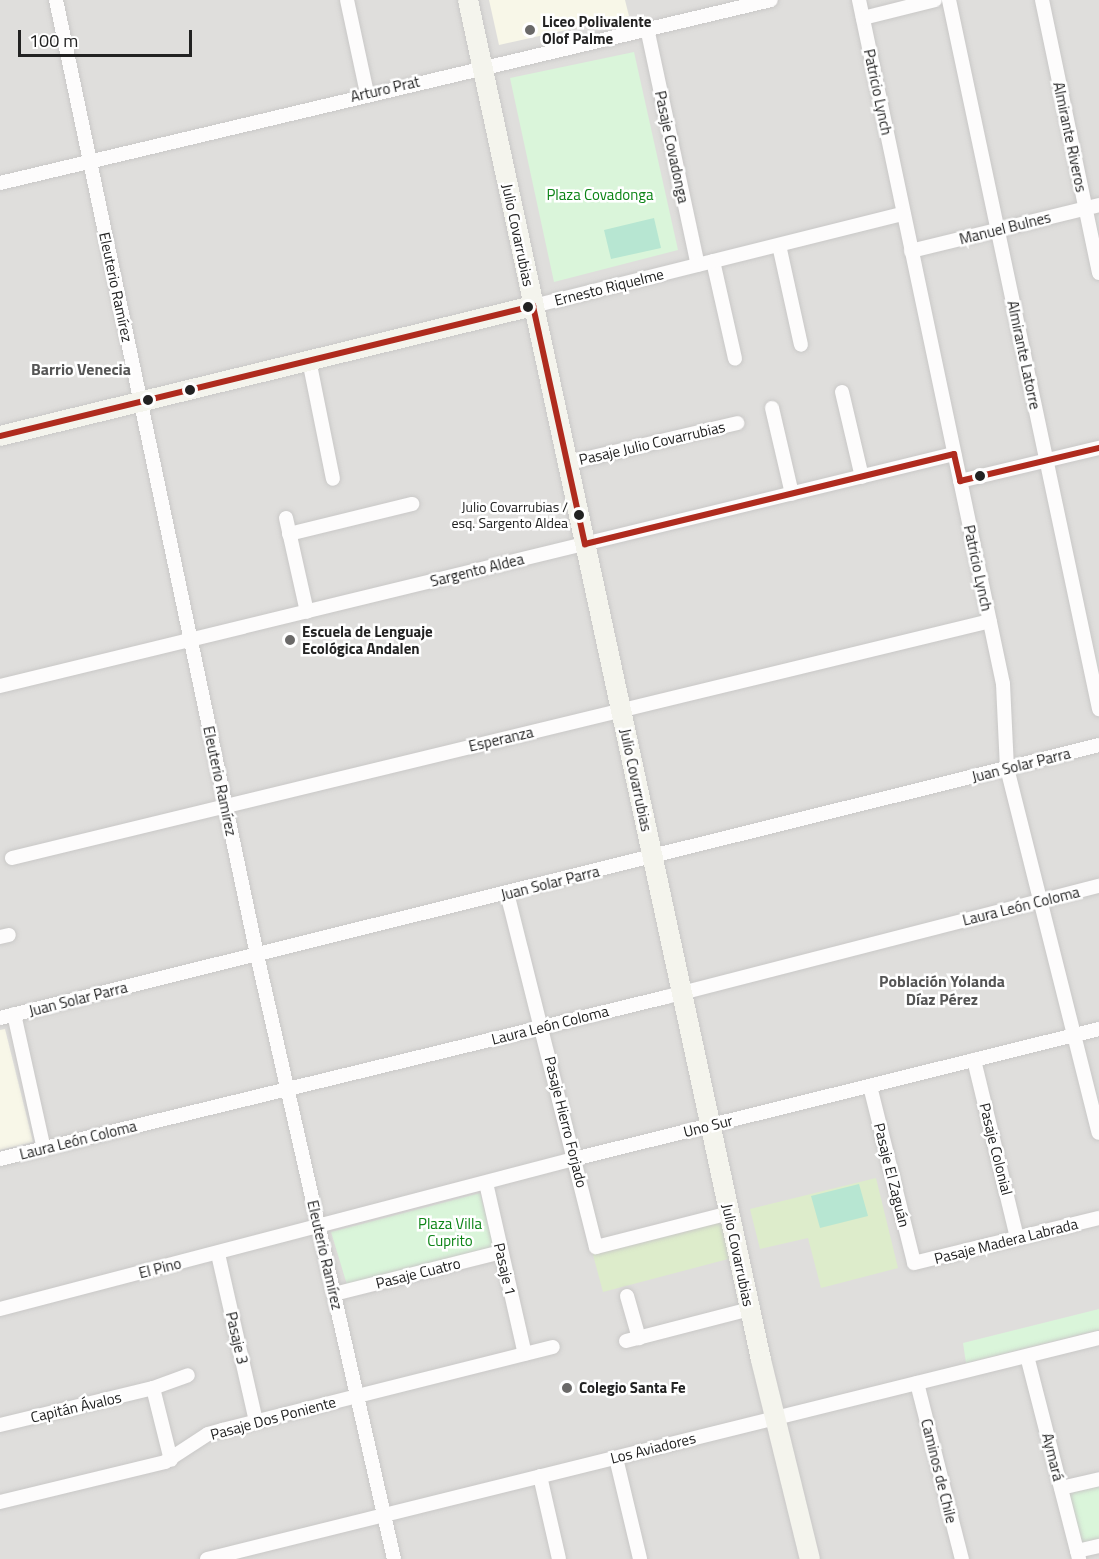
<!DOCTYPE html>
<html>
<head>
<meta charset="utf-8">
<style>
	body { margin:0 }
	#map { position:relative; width:1099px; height:1559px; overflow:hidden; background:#f0eeeb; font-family:"Titillium Web",sans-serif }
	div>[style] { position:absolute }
	.residential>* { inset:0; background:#dfdedc }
	.education>* { inset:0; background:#f8f7e8 }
	.grass>* { inset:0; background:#ddeccb }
	.park>* { inset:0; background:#daf5da }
	.pitch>* { inset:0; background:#b7e6d2 }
	.roads { filter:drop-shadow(0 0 2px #c9c8c7) drop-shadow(0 0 2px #c9c8c7) }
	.street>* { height:14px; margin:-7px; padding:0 7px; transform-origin:7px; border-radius:7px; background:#fdfcfc }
	.secondary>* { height:20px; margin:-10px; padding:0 10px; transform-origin:10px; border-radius:10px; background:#f4f4ed }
	.bus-1>* { height:6px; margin:-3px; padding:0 3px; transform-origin:3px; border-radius:3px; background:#af2b1e }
	.dots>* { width:16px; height:16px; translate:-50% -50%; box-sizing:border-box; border:3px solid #fff; border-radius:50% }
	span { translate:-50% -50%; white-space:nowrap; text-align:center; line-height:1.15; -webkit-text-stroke:5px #fff; paint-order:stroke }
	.bus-label { font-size:14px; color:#222 }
	.right { translate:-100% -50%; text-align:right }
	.poi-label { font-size:15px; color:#222; font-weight:700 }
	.left { translate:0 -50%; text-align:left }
	.street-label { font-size:15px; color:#222 }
	.park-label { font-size:15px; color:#0c8416 }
	.neighbourhood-label { font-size:16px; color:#555; font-weight:700 }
	.scale { position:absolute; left:18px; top:30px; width:174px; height:27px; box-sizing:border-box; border:3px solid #222; border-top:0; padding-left:8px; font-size:18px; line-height:21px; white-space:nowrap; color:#222; -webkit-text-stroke:4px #fff; paint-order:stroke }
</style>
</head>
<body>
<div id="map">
	<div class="residential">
		<div style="clip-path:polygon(0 0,1099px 0,1099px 1559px,0 1559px)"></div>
	</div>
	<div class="education">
		<div style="clip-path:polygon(489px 0,625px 0,629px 16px,499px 45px)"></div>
		<div style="clip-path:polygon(5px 1029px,33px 1142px,0 1150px,0 1030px)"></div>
	</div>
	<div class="grass">
		<div style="clip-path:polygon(876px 1178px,898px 1268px,821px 1288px,808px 1238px,760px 1249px,750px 1209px)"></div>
		<div style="clip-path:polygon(722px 1217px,732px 1258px,603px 1292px,592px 1251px)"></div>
	</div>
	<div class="park">
		<div style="clip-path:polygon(634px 52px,678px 250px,554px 282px,510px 78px)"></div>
		<div style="clip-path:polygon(480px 1193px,494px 1247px,348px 1288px,331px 1232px)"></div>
		<div style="clip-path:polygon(1099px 1309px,1099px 1330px,966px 1363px,963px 1343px)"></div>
		<div style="clip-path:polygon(1099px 1481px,1099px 1544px,1078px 1549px,1063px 1490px)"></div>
	</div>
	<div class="pitch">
		<div style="clip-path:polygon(654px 218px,661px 248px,611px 259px,604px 230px)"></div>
		<div style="clip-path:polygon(859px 1184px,868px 1216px,820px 1228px,811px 1196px)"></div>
	</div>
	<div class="roads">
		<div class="street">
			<div style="left:56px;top:0;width:976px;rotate:78.11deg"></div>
			<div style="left:257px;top:955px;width:619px;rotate:77.22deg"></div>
			<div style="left:347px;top:0;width:95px;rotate:77.9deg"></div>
			<div style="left:859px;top:0;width:699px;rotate:78.11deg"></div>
			<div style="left:1003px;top:684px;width:84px;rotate:87.3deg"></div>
			<div style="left:1007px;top:768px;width:376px;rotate:75.9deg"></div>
			<div style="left:949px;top:0;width:725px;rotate:78.05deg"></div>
			<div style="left:1042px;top:0;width:279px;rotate:78.2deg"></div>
			<div style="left:863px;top:18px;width:74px;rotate:-14deg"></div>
			<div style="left:647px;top:28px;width:242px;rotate:77.9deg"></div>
			<div style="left:0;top:183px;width:792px;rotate:-13.35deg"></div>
			<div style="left:779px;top:245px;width:102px;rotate:77.6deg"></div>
			<div style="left:911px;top:251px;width:194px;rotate:-13.7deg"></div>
			<div style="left:713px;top:261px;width:100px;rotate:77.3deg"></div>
			<div style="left:533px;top:306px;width:381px;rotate:-14deg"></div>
			<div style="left:309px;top:360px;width:121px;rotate:78.6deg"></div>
			<div style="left:842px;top:392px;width:87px;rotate:76.8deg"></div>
			<div style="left:772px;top:408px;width:88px;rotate:76.9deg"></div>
			<div style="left:567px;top:463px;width:175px;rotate:-13.2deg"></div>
			<div style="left:960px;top:481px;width:143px;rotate:-13.4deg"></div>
			<div style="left:286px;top:518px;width:96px;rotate:77.4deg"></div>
			<div style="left:289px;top:534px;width:127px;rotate:-13.7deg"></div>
			<div style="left:0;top:686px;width:982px;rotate:-13.67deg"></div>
			<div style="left:12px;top:858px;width:1006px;rotate:-13.62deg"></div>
			<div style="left:507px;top:893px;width:365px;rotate:75.9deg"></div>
			<div style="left:596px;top:1247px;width:137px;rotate:-14.3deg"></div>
			<div style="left:0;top:937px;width:9px;rotate:-13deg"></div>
			<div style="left:14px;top:1014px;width:138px;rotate:77.5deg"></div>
			<div style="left:0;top:1018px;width:1132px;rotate:-13.95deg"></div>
			<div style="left:974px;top:1060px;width:183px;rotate:76.4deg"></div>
			<div style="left:870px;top:1086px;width:182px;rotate:76deg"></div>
			<div style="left:914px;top:1263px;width:190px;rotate:-13.7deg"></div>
			<div style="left:0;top:1159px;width:685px;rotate:-13.67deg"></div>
			<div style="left:666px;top:997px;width:447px;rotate:-14.4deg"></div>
			<div style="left:486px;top:1183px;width:175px;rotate:77.2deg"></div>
			<div style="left:218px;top:1254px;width:171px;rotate:77.2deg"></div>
			<div style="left:334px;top:1294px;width:172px;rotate:-14.1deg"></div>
			<div style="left:627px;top:1296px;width:44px;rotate:74.1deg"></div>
			<div style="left:0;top:1309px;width:593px;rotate:-14.65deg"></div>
			<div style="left:574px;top:1159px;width:541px;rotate:-13.91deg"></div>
			<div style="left:626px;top:1341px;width:128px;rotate:-14.5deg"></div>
			<div style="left:1027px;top:1356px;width:210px;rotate:75.6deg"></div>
			<div style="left:917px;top:1383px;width:182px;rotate:75.7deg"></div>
			<div style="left:153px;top:1388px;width:74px;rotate:76deg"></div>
			<div style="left:0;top:1425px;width:157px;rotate:-13.6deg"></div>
			<div style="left:153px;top:1388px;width:37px;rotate:-20deg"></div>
			<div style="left:616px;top:1458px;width:104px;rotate:76.6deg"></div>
			<div style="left:540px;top:1476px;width:85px;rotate:77.1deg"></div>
			<div style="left:1061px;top:1488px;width:39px;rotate:-13deg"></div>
			<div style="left:0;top:1502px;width:170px;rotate:-13.6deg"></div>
			<div style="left:165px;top:1462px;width:51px;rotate:-33.1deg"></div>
			<div style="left:208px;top:1434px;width:15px;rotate:-16deg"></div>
			<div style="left:222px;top:1430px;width:341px;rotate:-14.1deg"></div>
			<div style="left:1077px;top:1551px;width:23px;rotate:-13deg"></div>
			<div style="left:207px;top:1559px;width:919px;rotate:-13.92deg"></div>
		</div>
		<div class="secondary">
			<div style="left:468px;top:0;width:1391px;rotate:77.84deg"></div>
			<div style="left:761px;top:1360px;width:205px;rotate:76.2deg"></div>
			<div style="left:0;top:436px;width:549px;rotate:-13.71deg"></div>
		</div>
	</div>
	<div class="bus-1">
		<div style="left:0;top:436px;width:549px;rotate:-13.71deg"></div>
		<div style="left:533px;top:306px;width:244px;rotate:77.7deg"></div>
		<div style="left:585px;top:544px;width:380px;rotate:-13.7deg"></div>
		<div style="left:954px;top:454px;width:28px;rotate:77deg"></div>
		<div style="left:960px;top:481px;width:143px;rotate:-13.4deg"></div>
	</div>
	<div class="dots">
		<div style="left:530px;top:30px;background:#6a6968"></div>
		<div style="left:528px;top:307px;background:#222"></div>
		<div style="left:190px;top:390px;background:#222"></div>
		<div style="left:148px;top:400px;background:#222"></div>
		<div style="left:980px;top:476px;background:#222"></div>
		<div style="left:579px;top:515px;background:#222"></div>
		<div style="left:290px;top:640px;background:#6a6968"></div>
		<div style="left:567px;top:1388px;background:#6a6968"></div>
	</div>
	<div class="bus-label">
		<span class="right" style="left:568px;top:515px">Julio Covarrubias /<br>esq. Sargento Aldea</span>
	</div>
	<div class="poi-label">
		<span class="left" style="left:542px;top:30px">Liceo Polivalente<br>Olof Palme</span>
		<span class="left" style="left:302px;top:640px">Escuela de Lenguaje<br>Ecológica Andalen</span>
		<span class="left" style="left:579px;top:1388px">Colegio Santa Fe</span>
	</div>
	<div class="street-label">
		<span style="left:385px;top:89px;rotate:-13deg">Arturo Prat</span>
		<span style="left:878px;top:92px;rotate:78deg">Patricio Lynch</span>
		<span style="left:1070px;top:137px;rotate:78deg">Almirante Riveros</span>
		<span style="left:672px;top:147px;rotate:78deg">Pasaje Covadonga</span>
		<span style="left:1005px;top:228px;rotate:-14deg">Manuel Bulnes</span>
		<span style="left:518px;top:235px;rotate:78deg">Julio Covarrubias</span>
		<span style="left:116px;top:287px;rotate:78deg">Eleuterio Ramírez</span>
		<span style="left:609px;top:287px;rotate:-14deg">Ernesto Riquelme</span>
		<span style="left:1024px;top:355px;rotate:78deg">Almirante Latorre</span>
		<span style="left:652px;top:443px;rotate:-13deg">Pasaje Julio Covarrubias</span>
		<span style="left:978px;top:568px;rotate:78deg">Patricio Lynch</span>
		<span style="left:477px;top:570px;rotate:-14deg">Sargento Aldea</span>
		<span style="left:501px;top:739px;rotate:-13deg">Esperanza</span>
		<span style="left:1021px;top:765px;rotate:-14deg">Juan Solar Parra</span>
		<span style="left:636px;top:780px;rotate:78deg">Julio Covarrubias</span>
		<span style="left:220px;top:781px;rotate:78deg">Eleuterio Ramírez</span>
		<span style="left:550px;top:883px;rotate:-14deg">Juan Solar Parra</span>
		<span style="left:1021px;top:906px;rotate:-14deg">Laura León Coloma</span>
		<span style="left:78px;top:999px;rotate:-14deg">Juan Solar Parra</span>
		<span style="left:550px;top:1025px;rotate:-14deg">Laura León Coloma</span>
		<span style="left:566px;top:1122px;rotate:76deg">Pasaje Hierro Forjado</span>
		<span style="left:708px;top:1126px;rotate:-14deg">Uno Sur</span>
		<span style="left:78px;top:1140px;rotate:-14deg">Laura León Coloma</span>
		<span style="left:996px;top:1149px;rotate:76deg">Pasaje Colonial</span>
		<span style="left:892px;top:1175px;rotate:76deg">Pasaje El Zaguán</span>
		<span style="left:1006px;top:1241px;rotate:-14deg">Pasaje Madera Labrada</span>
		<span style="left:325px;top:1255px;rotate:77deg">Eleuterio Ramírez</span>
		<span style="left:738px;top:1255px;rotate:78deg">Julio Covarrubias</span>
		<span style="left:160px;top:1268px;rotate:-14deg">El Pino</span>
		<span style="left:505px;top:1269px;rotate:77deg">Pasaje 1</span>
		<span style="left:418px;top:1273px;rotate:-14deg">Pasaje Cuatro</span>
		<span style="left:237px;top:1338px;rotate:77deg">Pasaje 3</span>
		<span style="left:76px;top:1407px;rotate:-13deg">Capitán Ávalos</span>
		<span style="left:273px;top:1418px;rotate:-15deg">Pasaje Dos Poniente</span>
		<span style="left:653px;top:1448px;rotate:-14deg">Los Aviadores</span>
		<span style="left:1053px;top:1457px;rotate:76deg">Aymará</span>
		<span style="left:939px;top:1471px;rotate:76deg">Caminos de Chile</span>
	</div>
	<div class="park-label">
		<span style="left:600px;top:195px">Plaza Covadonga</span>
		<span style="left:450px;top:1232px">Plaza Villa<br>Cuprito</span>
	</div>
	<div class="neighbourhood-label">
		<span style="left:81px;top:369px">Barrio Venecia</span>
		<span style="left:942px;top:990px">Población Yolanda<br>Díaz Pérez</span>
	</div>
	<div class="scale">100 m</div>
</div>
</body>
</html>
